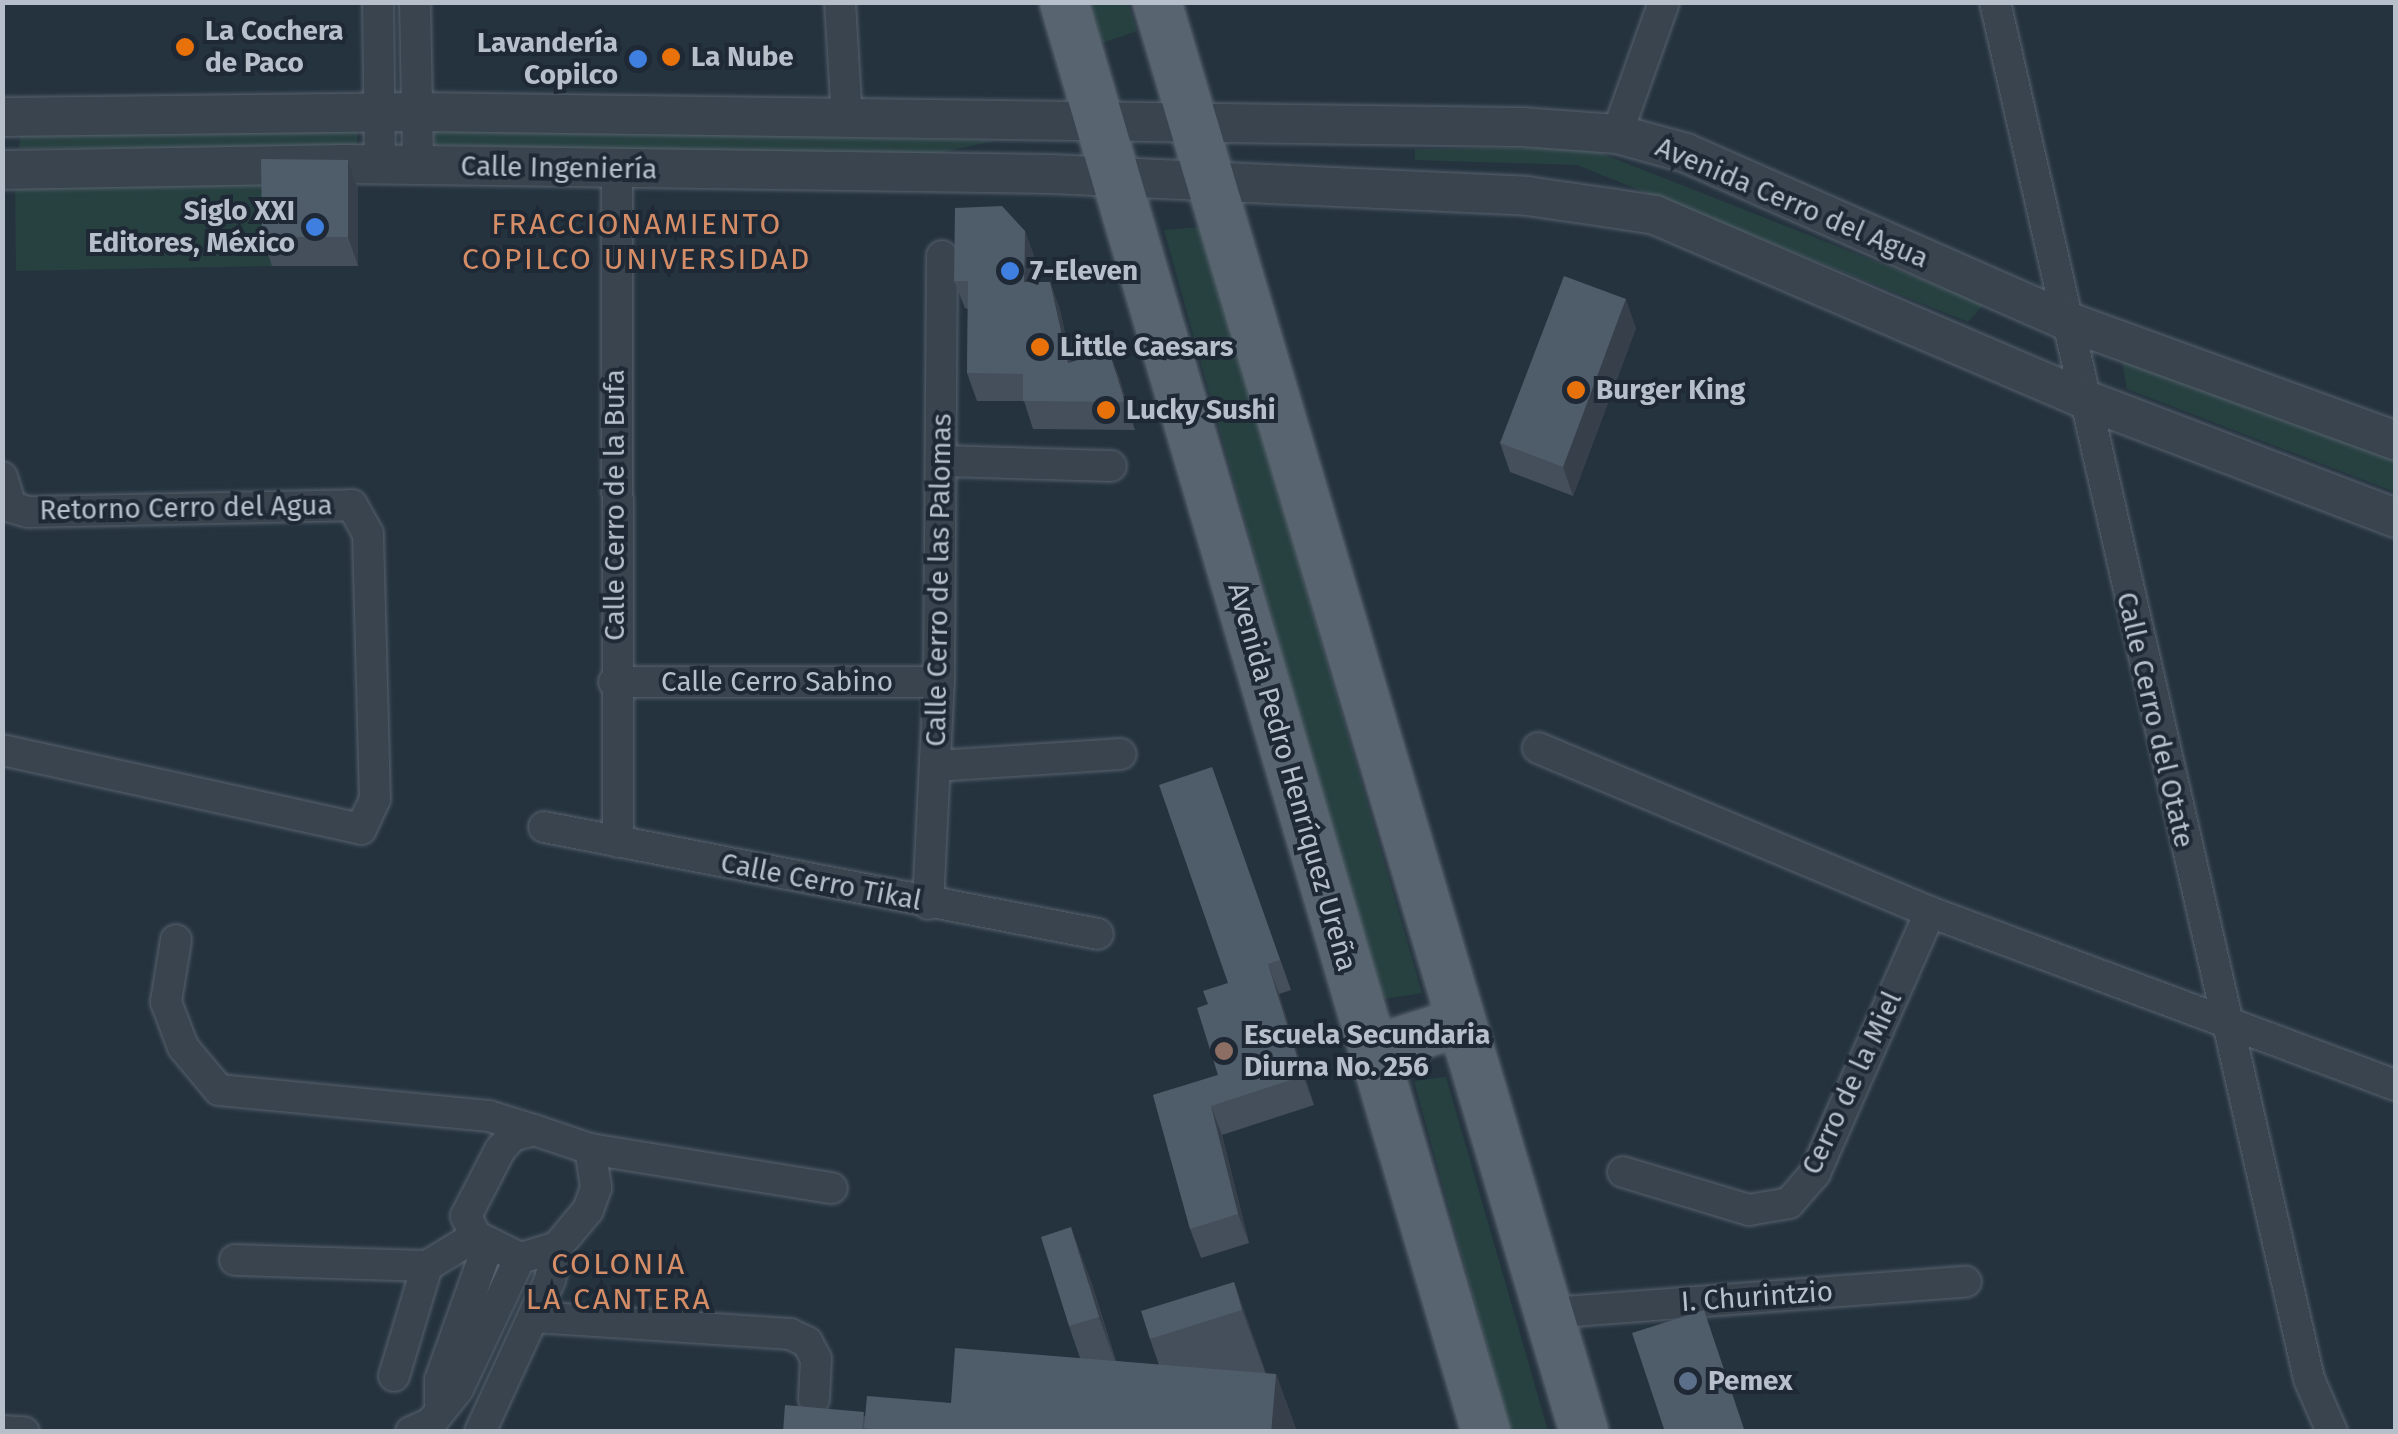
<!DOCTYPE html>
<html>
<head>
<meta charset="utf-8">
<style>
	body { margin:0 }
	#map { position:relative; width:2398px; height:1434px; overflow:hidden; background:#25333f; font-family:"Fira Sans",sans-serif }
	div>[style] { position:absolute }
	.green>* { inset:0; background:#274040 }
	.roads { filter:drop-shadow(0 0 2px #57626d) drop-shadow(0 0 2px #57626d) }
	.minor>* { height:30px; margin:-15px; padding:0 15px; transform-origin:15px; border-radius:15px; background:#3a444f }
	.tertiary>* { height:38px; margin:-19px; padding:0 19px; transform-origin:19px; border-radius:19px; background:#3a444f }
	.primary>* { height:48px; margin:-24px; padding:0 24px; transform-origin:24px; border-radius:24px; background:#58646f }
	.wall>* { inset:0; background:#444f5b }
	.shaded-wall>* { inset:0; background:#37404a }
	.building>* { inset:0; background:#4f5c6a }
	.dots>* { width:28px; height:28px; translate:-50% -50%; box-sizing:border-box; border:5px solid #1e2935; border-radius:50% }
	span { translate:-50% -50%; white-space:nowrap; text-align:center; line-height:1.15; -webkit-text-stroke:8px #1e2935; paint-order:stroke }
	.poi-label { font-size:28px; color:#b6bfca; font-weight:700 }
	.left { translate:0 -50%; text-align:left }
	.right { translate:-100% -50%; text-align:right }
	.street-label { font-size:28px; color:#b6bfca }
	.neighbourhood-label { font-size:30px; color:#d48d67; letter-spacing:2.5px }
	.frame { position:absolute; inset:0; border:5px solid #b6bfca; pointer-events:none }
</style>
</head>
<body>
<div id="map">
	<div class="green">
		<div style="clip-path:polygon(1085px 3px,1128px 3px,1137px 31px,1096px 45px)"></div>
		<div style="clip-path:polygon(359px 125px,356px 148px,19px 148px,21px 127px)"></div>
		<div style="clip-path:polygon(433px 127px,994px 141px,925px 156px,435px 145px)"></div>
		<div style="clip-path:polygon(1585px 147px,1984px 304px,1968px 322px,1577px 165px,1415px 160px,1415px 149px)"></div>
		<div style="clip-path:polygon(271px 174px,272px 266px,16px 271px,15px 178px)"></div>
		<div style="clip-path:polygon(1202px 227px,1422px 993px,1378px 1000px,1164px 230px)"></div>
		<div style="clip-path:polygon(2121px 355px,2395px 459px,2395px 492px,2127px 389px)"></div>
		<div style="clip-path:polygon(1446px 1077px,1548px 1431px,1510px 1431px,1414px 1081px)"></div>
	</div>
	<div class="roads">
		<div class="minor">
			<div style="left:378px;top:2px;width:162px;rotate:89.3deg"></div>
			<div style="left:415px;top:2px;width:163px;rotate:88.9deg"></div>
			<div style="left:840px;top:2px;width:118px;rotate:86.6deg"></div>
			<div style="left:1995px;top:2px;width:1412px;rotate:77.15deg"></div>
			<div style="left:2309px;top:1379px;width:58px;rotate:66.5deg"></div>
			<div style="left:1617px;top:134px;width:140px;rotate:-70.4deg"></div>
			<div style="left:617px;top:169px;width:673px;rotate:89.91deg"></div>
			<div style="left:942px;top:461px;width:169px;rotate:1.7deg"></div>
			<div style="left:2px;top:477px;width:31px;rotate:73deg"></div>
			<div style="left:11px;top:507px;width:18px;rotate:16deg"></div>
			<div style="left:28px;top:512px;width:324px;rotate:-1.2deg"></div>
			<div style="left:352px;top:505px;width:33px;rotate:61deg"></div>
			<div style="left:368px;top:534px;width:265px;rotate:88.5deg"></div>
			<div style="left:375px;top:799px;width:33px;rotate:115deg"></div>
			<div style="left:361px;top:829px;width:368px;rotate:-167.6deg"></div>
			<div style="left:614px;top:682px;width:325px"></div>
			<div style="left:1538px;top:748px;width:425px;rotate:22.7deg"></div>
			<div style="left:1930px;top:912px;width:497px;rotate:20.4deg"></div>
			<div style="left:936px;top:766px;width:185px;rotate:-3.7deg"></div>
			<div style="left:544px;top:827px;width:564px;rotate:10.93deg"></div>
			<div style="left:928px;top:904px;width:222px;rotate:-87.2deg"></div>
			<div style="left:939px;top:682px;width:426px;rotate:-89.6deg"></div>
			<div style="left:176px;top:940px;width:63px;rotate:99.2deg"></div>
			<div style="left:166px;top:1002px;width:48px;rotate:69.3deg"></div>
			<div style="left:183px;top:1047px;width:56px;rotate:50.1deg"></div>
			<div style="left:219px;top:1090px;width:271px;rotate:5.5deg"></div>
			<div style="left:489px;top:1116px;width:47px;rotate:17.3deg"></div>
			<div style="left:534px;top:1130px;width:59px;rotate:18.7deg"></div>
			<div style="left:590px;top:1149px;width:39px;rotate:81deg"></div>
			<div style="left:596px;top:1188px;width:23px;rotate:110deg"></div>
			<div style="left:588px;top:1210px;width:48px;rotate:130deg"></div>
			<div style="left:557px;top:1247px;width:39px;rotate:163deg"></div>
			<div style="left:520px;top:1258px;width:49px;rotate:-153.4deg"></div>
			<div style="left:476px;top:1236px;width:22px;rotate:-117deg"></div>
			<div style="left:466px;top:1216px;width:74px;rotate:-62.7deg"></div>
			<div style="left:500px;top:1150px;width:18px;rotate:-49deg"></div>
			<div style="left:512px;top:1136px;width:23px;rotate:-15deg"></div>
			<div style="left:590px;top:1149px;width:245px;rotate:9.2deg"></div>
			<div style="left:1623px;top:1172px;width:132px;rotate:16.8deg"></div>
			<div style="left:1749px;top:1210px;width:41px;rotate:-9.9deg"></div>
			<div style="left:1789px;top:1203px;width:40px;rotate:-49deg"></div>
			<div style="left:1815px;top:1173px;width:285px;rotate:-66.2deg"></div>
			<div style="left:235px;top:1260px;width:192px;rotate:1.8deg"></div>
			<div style="left:1549px;top:1313px;width:418px;rotate:-4.3deg"></div>
			<div style="left:534px;top:1317px;width:257px;rotate:3.8deg"></div>
			<div style="left:790px;top:1334px;width:19px;rotate:25deg"></div>
			<div style="left:807px;top:1342px;width:19px;rotate:62deg"></div>
			<div style="left:816px;top:1359px;width:40px;rotate:92.9deg"></div>
			<div style="left:394px;top:1376px;width:115px;rotate:-73.3deg"></div>
			<div style="left:427px;top:1266px;width:57px;rotate:-31.5deg"></div>
			<div style="left:440px;top:1404px;width:24px;rotate:-90deg"></div>
			<div style="left:440px;top:1380px;width:143px;rotate:-70.4deg"></div>
			<div style="left:2px;top:1431px;width:22px;rotate:3deg"></div>
			<div style="left:411px;top:1432px;width:22px;rotate:-24deg"></div>
			<div style="left:431px;top:1423px;width:43px;rotate:-51.5deg"></div>
			<div style="left:458px;top:1389px;width:145px;rotate:-64.7deg"></div>
			<div style="left:480px;top:1432px;width:167px;rotate:-65.3deg"></div>
			<div style="left:550px;top:1280px;width:34px;rotate:-78deg"></div>
		</div>
		<div class="tertiary">
			<div style="left:2px;top:117px;width:415px;rotate:-0.7deg"></div>
			<div style="left:417px;top:112px;width:1105px;rotate:0.78deg"></div>
			<div style="left:1522px;top:127px;width:95px;rotate:4.2deg"></div>
			<div style="left:1617px;top:134px;width:72px;rotate:15.4deg"></div>
			<div style="left:1686px;top:153px;width:416px;rotate:23.8deg"></div>
			<div style="left:2067px;top:321px;width:350px;rotate:20deg"></div>
			<div style="left:2px;top:170px;width:343px;rotate:-1deg"></div>
			<div style="left:345px;top:164px;width:705px;rotate:0.81deg"></div>
			<div style="left:1050px;top:174px;width:478px;rotate:2.6deg"></div>
			<div style="left:1527px;top:196px;width:84px;rotate:8.2deg"></div>
			<div style="left:1610px;top:208px;width:46px;rotate:8.8deg"></div>
			<div style="left:1655px;top:215px;width:467px;rotate:23.2deg"></div>
			<div style="left:2084px;top:399px;width:334px;rotate:20.9deg"></div>
		</div>
		<div class="primary">
			<div style="left:1064px;top:2px;width:1491px;rotate:73.56deg"></div>
			<div style="left:1157px;top:2px;width:1492px;rotate:73.37deg"></div>
			<div style="left:1373px;top:1050px;width:91px;rotate:-17.8deg"></div>
		</div>
	</div>
	<div class="wall">
		<div style="clip-path:polygon(348px 160px,358px 189px,358px 266px,272px 266px,262px 237px)"></div>
		<div style="clip-path:polygon(1025px 231px,1035px 259px,1035px 282px,1050px 282px,1060px 310px,1071px 362px,1109px 351px,1135px 430px,1033px 429px,1024px 401px,977px 401px,967px 373px,968px 309px,965px 308px,954px 281px)"></div>
		<div style="clip-path:polygon(1636px 328px,1573px 496px,1510px 472px,1500px 443px)"></div>
		<div style="clip-path:polygon(1212px 767px,1291px 990px,1279px 994px,1314px 1105px,1222px 1135px,1249px 1243px,1201px 1258px,1190px 1229px,1153px 1095px,1218px 1075px,1208px 1004px,1228px 983px)"></div>
		<div style="clip-path:polygon(1091px 1281px,1116px 1361px,1159px 1365px,1150px 1339px,1234px 1282px,1266px 1374px,1276px 1374px,1297px 1432px,783px 1432px,865px 1416px,951px 1403px,1080px 1358px,1069px 1326px)"></div>
	</div>
	<div class="shaded-wall">
		<div style="clip-path:polygon(348px 160px,358px 189px,358px 266px,348px 237px)"></div>
		<div style="clip-path:polygon(1025px 231px,1035px 259px,1035px 310px,1024px 282px)"></div>
		<div style="clip-path:polygon(1050px 282px,1060px 310px,1078px 391px,1068px 363px)"></div>
		<div style="clip-path:polygon(1626px 299px,1636px 328px,1573px 496px,1563px 467px)"></div>
		<div style="clip-path:polygon(1109px 351px,1120px 379px,1135px 430px,1125px 402px)"></div>
		<div style="clip-path:polygon(1268px 964px,1279px 994px,1314px 1105px,1303px 1076px)"></div>
		<div style="clip-path:polygon(1211px 1106px,1222px 1135px,1249px 1243px,1238px 1214px)"></div>
		<div style="clip-path:polygon(1071px 1227px,1091px 1281px,1118px 1370px,1099px 1317px)"></div>
		<div style="clip-path:polygon(1234px 1282px,1259px 1352px,1268px 1380px,1242px 1310px)"></div>
		<div style="clip-path:polygon(1276px 1374px,1297px 1432px,1271px 1432px)"></div>
	</div>
	<div class="building">
		<div style="clip-path:polygon(261px 159px,348px 160px,348px 237px,262px 237px)"></div>
		<div style="clip-path:polygon(1002px 206px,1025px 231px,1024px 282px,1050px 282px,1068px 363px,1109px 351px,1125px 402px,1023px 401px,1023px 374px,967px 373px,968px 281px,954px 281px,955px 208px)"></div>
		<div style="clip-path:polygon(1564px 276px,1626px 299px,1563px 467px,1500px 443px)"></div>
		<div style="clip-path:polygon(1212px 767px,1280px 960px,1268px 964px,1303px 1076px,1211px 1106px,1238px 1214px,1190px 1229px,1153px 1095px,1218px 1075px,1197px 1008px,1208px 1004px,1203px 991px,1228px 983px,1159px 785px)"></div>
		<div style="clip-path:polygon(1071px 1227px,1099px 1317px,1069px 1326px,1041px 1237px)"></div>
		<div style="clip-path:polygon(1234px 1282px,1242px 1310px,1150px 1339px,1141px 1311px)"></div>
		<div style="clip-path:polygon(1704px 1310px,1745px 1432px,1665px 1432px,1632px 1333px)"></div>
		<div style="clip-path:polygon(955px 1348px,1276px 1374px,1271px 1432px,901px 1432px,864px 1428px,867px 1396px,951px 1403px)"></div>
		<div style="clip-path:polygon(785px 1405px,864px 1412px,862px 1432px,783px 1432px)"></div>
	</div>
	<div class="dots">
		<div style="left:185px;top:47px;background:#e8710a"></div>
		<div style="left:671px;top:57px;background:#e8710a"></div>
		<div style="left:638px;top:59px;background:#3f7fe0"></div>
		<div style="left:315px;top:227px;background:#3f7fe0"></div>
		<div style="left:1010px;top:271px;background:#3f7fe0"></div>
		<div style="left:1040px;top:347px;background:#e8710a"></div>
		<div style="left:1576px;top:390px;background:#e8710a"></div>
		<div style="left:1106px;top:410px;background:#e8710a"></div>
		<div style="left:1224px;top:1051px;background:#8d6e63"></div>
		<div style="left:1688px;top:1381px;background:#5c6f8a"></div>
	</div>
	<div class="poi-label">
		<span class="left" style="left:205px;top:47px">La Cochera<br>de Paco</span>
		<span class="right" style="left:618px;top:59px">Lavandería<br>Copilco</span>
		<span class="left" style="left:691px;top:57px">La Nube</span>
		<span class="right" style="left:295px;top:227px">Siglo XXI<br>Editores, México</span>
		<span class="left" style="left:1030px;top:271px">7-Eleven</span>
		<span class="left" style="left:1060px;top:347px">Little Caesars</span>
		<span class="left" style="left:1596px;top:390px">Burger King</span>
		<span class="left" style="left:1126px;top:410px">Lucky Sushi</span>
		<span class="left" style="left:1244px;top:1051px">Escuela Secundaria<br>Diurna No. 256</span>
		<span class="left" style="left:1708px;top:1381px">Pemex</span>
	</div>
	<div class="street-label">
		<span style="left:559px;top:168px;rotate:1deg">Calle Ingeniería</span>
		<span style="left:1792px;top:203px;rotate:23deg">Avenida Cerro del Agua</span>
		<span style="left:615px;top:505px;rotate:-90deg">Calle Cerro de la Bufa</span>
		<span style="left:186px;top:508px;rotate:-1deg">Retorno Cerro del Agua</span>
		<span style="left:939px;top:580px;rotate:-89deg">Calle Cerro de las Palomas</span>
		<span style="left:777px;top:682px">Calle Cerro Sabino</span>
		<span style="left:2155px;top:720px;rotate:77deg">Calle Cerro del Otate</span>
		<span style="left:1292px;top:777px;rotate:74deg">Avenida Pedro Henríquez Ureña</span>
		<span style="left:821px;top:882px;rotate:11deg">Calle Cerro Tikal</span>
		<span style="left:1852px;top:1083px;rotate:-65deg">Cerro de la Miel</span>
		<span style="left:1757px;top:1297px;rotate:-4deg">I. Churintzio</span>
	</div>
	<div class="neighbourhood-label">
		<span style="left:637px;top:241px">FRACCIONAMIENTO<br>COPILCO UNIVERSIDAD</span>
		<span style="left:619px;top:1281px">COLONIA<br>LA CANTERA</span>
	</div>
	<div class="frame"></div>
</div>
</body>
</html>
